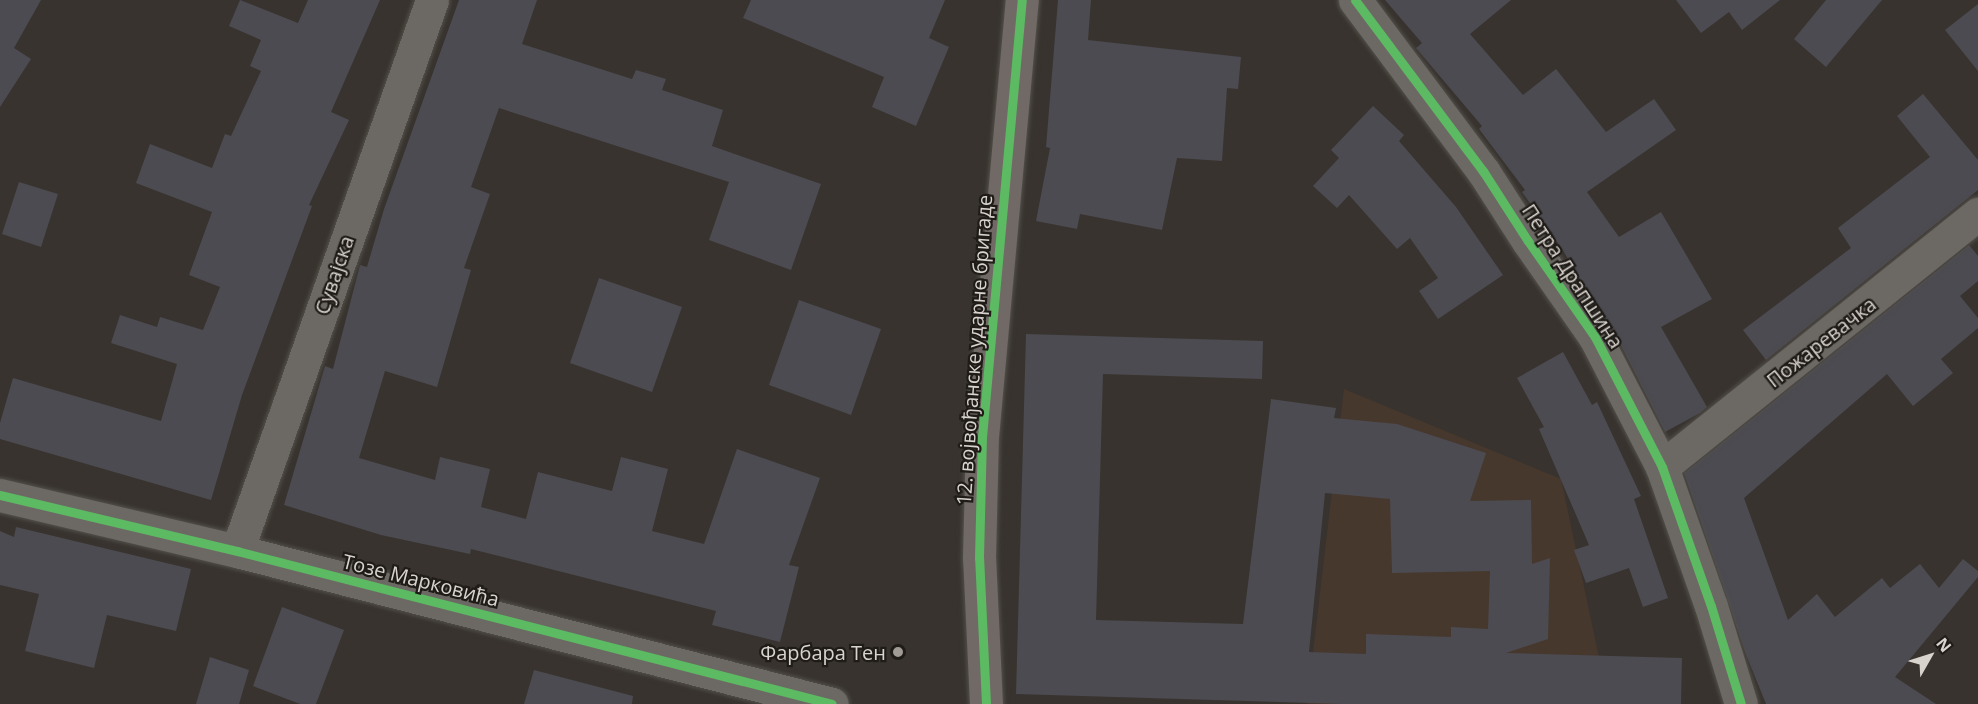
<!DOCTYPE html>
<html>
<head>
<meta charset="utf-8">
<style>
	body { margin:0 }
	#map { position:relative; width:1978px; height:704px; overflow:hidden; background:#38332e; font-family:"Open Sans",sans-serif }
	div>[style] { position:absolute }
	.education>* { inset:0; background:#47382e }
	.building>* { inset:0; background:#4c4b51 }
	.roads { filter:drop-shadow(0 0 2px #53504b) drop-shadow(0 0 2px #53504b) }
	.minor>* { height:33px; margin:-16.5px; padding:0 16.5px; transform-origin:16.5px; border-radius:16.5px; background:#6c6964 }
	.major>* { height:33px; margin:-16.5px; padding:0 16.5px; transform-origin:16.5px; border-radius:16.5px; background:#716965 }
	.cycleway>* { height:9px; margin:-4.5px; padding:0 4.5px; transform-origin:4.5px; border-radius:4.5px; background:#5cba63 }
	.dots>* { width:16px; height:16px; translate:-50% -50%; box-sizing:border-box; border:3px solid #1f1c18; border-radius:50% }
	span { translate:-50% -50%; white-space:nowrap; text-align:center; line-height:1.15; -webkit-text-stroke:4.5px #1f1c18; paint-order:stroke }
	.street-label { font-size:20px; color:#d9d3ce }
	.poi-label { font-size:20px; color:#d9d3ce }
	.right { translate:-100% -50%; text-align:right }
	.north { position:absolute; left:1900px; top:626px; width:60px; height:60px; -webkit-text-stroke:4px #1f1c18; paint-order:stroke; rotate:51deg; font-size:16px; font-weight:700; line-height:24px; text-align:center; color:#d9d3ce }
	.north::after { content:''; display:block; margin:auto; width:21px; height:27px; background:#d9d3ce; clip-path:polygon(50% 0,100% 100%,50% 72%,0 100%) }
</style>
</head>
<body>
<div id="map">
	<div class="education">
		<div style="clip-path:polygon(1344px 389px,1561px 479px,1609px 704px,1307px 704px)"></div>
	</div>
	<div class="building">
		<div style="clip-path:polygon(0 0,41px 0,14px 48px,31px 59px,0 107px)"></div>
		<div style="clip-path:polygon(240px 0,298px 23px,308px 0,380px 0,331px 112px,349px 120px,309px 205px,312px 206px,242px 395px,211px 500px,0 439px,0 423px,13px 378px,161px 421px,177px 364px,111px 343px,120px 315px,157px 327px,160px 317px,203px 330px,220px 287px,189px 275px,212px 212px,136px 183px,150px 144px,212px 168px,225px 134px,231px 136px,261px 71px,250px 66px,261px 40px,229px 26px)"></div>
		<div style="clip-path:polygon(459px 0,537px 0,522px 44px,632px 79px,636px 70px,666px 79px,662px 90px,723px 110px,712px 146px,821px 184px,791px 270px,709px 240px,729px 182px,499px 108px,471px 187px,490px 194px,464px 268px,471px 270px,437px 387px,385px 371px,359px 458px,435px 480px,440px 457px,490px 469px,481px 507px,526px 519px,538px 472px,612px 491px,621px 457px,668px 469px,652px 531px,704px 544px,737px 449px,820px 478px,789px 565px,799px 567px,780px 642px,712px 625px,716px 611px,471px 549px,470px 554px,381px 535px,284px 505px,325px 366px,333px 369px,360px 265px,367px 267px,384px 209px)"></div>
		<div style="clip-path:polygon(751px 0,945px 0,929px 38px,949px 47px,916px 126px,872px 107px,884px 77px,743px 18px)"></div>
		<div style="clip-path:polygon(1058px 0,1091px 0,1088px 40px,1241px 57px,1238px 89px,1227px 88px,1222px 161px,1177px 158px,1162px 230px,1080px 214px,1077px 229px,1036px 221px,1050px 148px,1046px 147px)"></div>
		<div style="clip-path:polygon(1385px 0,1511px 0,1470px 34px,1523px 95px,1556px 69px,1606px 132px,1654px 99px,1676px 130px,1587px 192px,1619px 237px,1661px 212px,1712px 299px,1661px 327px,1707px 407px,1700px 413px,1665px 432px,1612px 328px,1587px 293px,1564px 252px,1522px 192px,1525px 190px,1479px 129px,1482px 126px,1416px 48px,1422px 43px)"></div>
		<div style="clip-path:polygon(1676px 0,1780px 0,1742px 30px,1729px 12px,1701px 33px)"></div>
		<div style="clip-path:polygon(1826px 0,1882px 0,1826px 67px,1794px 39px)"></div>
		<div style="clip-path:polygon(1978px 4px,1978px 71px,1945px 30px)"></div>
		<div style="clip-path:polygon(1923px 94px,1978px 160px,1978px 190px,1766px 360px,1743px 330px,1851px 248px,1838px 228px,1930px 157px,1897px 116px)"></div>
		<div style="clip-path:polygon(1373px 106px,1404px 135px,1399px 141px,1456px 207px,1503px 275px,1438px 319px,1419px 291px,1438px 278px,1410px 238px,1397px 249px,1349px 195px,1337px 208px,1313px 186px,1339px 158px,1331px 150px)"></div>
		<div style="clip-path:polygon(19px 182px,58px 194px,41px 247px,2px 234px)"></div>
		<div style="clip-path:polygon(1969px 245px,1978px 256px,1978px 281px,1960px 296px,1978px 318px,1978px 328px,1941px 359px,1953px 373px,1913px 406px,1887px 374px,1744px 498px,1788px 620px,1817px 594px,1835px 617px,1882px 578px,1890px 588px,1920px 564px,1939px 588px,1963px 559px,1978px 571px,1978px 577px,1895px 677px,1936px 704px,1766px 704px,1745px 652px,1684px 473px)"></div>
		<div style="clip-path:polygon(599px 278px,682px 307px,652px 392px,570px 363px)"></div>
		<div style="clip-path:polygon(799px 300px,881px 329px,851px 415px,769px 385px)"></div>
		<div style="clip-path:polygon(evenodd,1026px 334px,1263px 341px,1262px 379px,1103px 374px,1096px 620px,1243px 624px,1271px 399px,1336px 408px,1334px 418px,1397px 424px,1486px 453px,1470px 501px,1531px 500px,1532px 564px,1550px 558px,1548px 639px,1506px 653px,1682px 658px,1681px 704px,1343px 704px,1016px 694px,1026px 334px,1325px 493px,1390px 499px,1392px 573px,1490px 571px,1488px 629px,1451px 627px,1451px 637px,1366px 634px,1366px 654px,1309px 652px,1325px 493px)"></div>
		<div style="clip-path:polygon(1563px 352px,1592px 405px,1597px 402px,1641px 496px,1634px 499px,1668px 598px,1643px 607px,1629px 568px,1586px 583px,1574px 550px,1589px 545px,1539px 429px,1544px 427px,1517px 378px)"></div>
		<div style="clip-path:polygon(16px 527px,191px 569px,176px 631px,107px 615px,94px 668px,25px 651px,39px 594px,0 585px,0 531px,14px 537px)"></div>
		<div style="clip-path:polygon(282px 607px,344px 630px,316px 704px,300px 704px,253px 686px)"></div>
		<div style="clip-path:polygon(210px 657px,249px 670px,239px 704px,196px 704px)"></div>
		<div style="clip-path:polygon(534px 670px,633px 696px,632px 704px,524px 704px)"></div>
	</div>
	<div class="roads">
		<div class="minor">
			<div style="left:1355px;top:0;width:214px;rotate:53.2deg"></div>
			<div style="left:1483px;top:171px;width:83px;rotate:57.3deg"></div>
			<div style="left:1528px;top:241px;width:117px;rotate:55.1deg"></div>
			<div style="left:1595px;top:337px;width:146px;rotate:62.7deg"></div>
			<div style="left:1662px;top:467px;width:147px;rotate:70.6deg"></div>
			<div style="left:1711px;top:606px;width:102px;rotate:73deg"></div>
			<div style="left:1662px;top:467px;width:405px;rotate:-38.7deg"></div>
			<div style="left:0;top:495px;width:244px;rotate:13.3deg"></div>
			<div style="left:237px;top:551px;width:614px;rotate:14.42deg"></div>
			<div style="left:237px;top:551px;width:584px;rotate:-70.51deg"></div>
		</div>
		<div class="major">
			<div style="left:986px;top:704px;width:146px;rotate:-92.7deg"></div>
			<div style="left:979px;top:558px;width:121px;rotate:-88.6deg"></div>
			<div style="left:982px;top:437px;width:439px;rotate:-84.8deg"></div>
		</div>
	</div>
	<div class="cycleway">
		<div style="left:1355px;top:0;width:214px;rotate:53.2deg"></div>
		<div style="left:1483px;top:171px;width:83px;rotate:57.3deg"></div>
		<div style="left:1528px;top:241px;width:117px;rotate:55.1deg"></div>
		<div style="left:1595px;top:337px;width:146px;rotate:62.7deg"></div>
		<div style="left:1662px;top:467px;width:147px;rotate:70.6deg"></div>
		<div style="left:1711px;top:606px;width:102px;rotate:73deg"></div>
		<div style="left:0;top:495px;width:244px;rotate:13.3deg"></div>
		<div style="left:237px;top:551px;width:614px;rotate:14.42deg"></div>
		<div style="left:986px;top:704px;width:146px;rotate:-92.7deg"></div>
		<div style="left:979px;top:558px;width:121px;rotate:-88.6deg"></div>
		<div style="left:982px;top:437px;width:439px;rotate:-84.8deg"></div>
	</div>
	<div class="dots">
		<div style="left:898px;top:652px;background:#a19b96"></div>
	</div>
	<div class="street-label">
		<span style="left:334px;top:275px;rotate:-71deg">Сувајска</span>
		<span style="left:1573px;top:276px;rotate:57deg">Петра Драпшина</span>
		<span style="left:1821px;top:342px;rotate:-38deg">Пожаревачка</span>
		<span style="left:974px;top:350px;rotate:-86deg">12. војвођанске ударне бригаде</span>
		<span style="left:421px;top:580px;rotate:14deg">Тозе Марковића</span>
	</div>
	<div class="poi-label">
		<span class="right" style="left:886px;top:652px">Фарбара Тен</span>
	</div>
	<div class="north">N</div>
</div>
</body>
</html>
